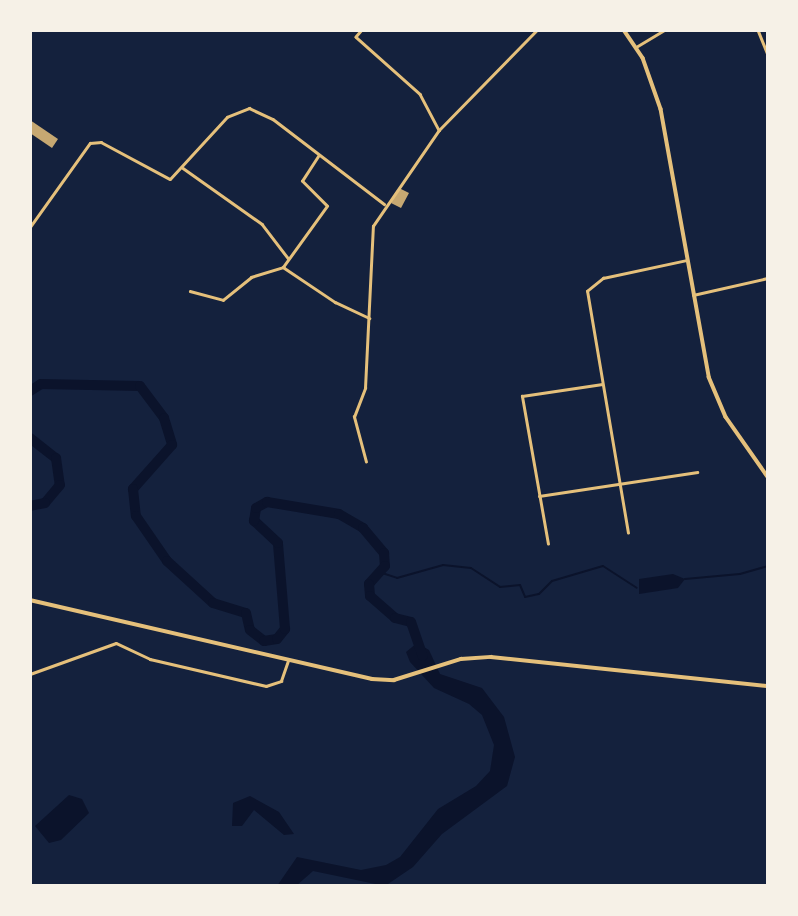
<!DOCTYPE html>
<html>
<head>
<meta charset="utf-8">
<style>
	body { margin:0 }
	#map { position:relative; width:798px; height:916px; overflow:hidden; background:#14213d; font-family:"Fira Sans",sans-serif }
	div>[style] { position:absolute }
	.water>* { inset:0; background:#0b132b }
	.stream>* { height:2px; margin:-1px; padding:0 1px; transform-origin:1px; border-radius:1px; background:#0b132b }
	.river>* { height:10px; margin:-5px; padding:0 5px; transform-origin:5px; border-radius:5px; background:#0b132b }
	.building>* { inset:0; background:#c6a872 }
	.minor>* { height:2.5px; margin:-1.25px; padding:0 1.25px; transform-origin:1.25px; border-radius:1.25px; background:#e5c07b }
	.tertiary>* { height:3.5px; margin:-1.75px; padding:0 1.75px; transform-origin:1.75px; border-radius:1.75px; background:#e5c07b }
	.secondary>* { height:3.5px; margin:-1.75px; padding:0 1.75px; transform-origin:1.75px; border-radius:1.75px; background:#e5c07b }
	span { translate:-50% -50%; white-space:nowrap; text-align:center; line-height:1.15; -webkit-text-stroke:7px #f6f1e7; paint-order:stroke }
	.frame { position:absolute; inset:0; border:32px solid #f6f1e7; pointer-events:none }
</style>
</head>
<body>
<div id="map">
	<div class="water">
		<div style="clip-path:polygon(673px 574px,685px 579px,678px 588px,639px 594px,639px 579px)"></div>
		<div style="clip-path:polygon(417px 643px,429px 650px,440px 674px,482px 688px,504px 717px,515px 757px,507px 786px,442px 834px,413px 867px,385px 886px,313px 871px,296px 886px,277px 886px,297px 857px,361px 870px,386px 865px,400px 857px,438px 809px,476px 786px,490px 771px,494px 745px,482px 715px,469px 704px,434px 688px,410px 662px,406px 652px)"></div>
		<div style="clip-path:polygon(69px 795px,82px 799px,89px 813px,61px 840px,49px 843px,35px 826px)"></div>
		<div style="clip-path:polygon(250px 796px,279px 812px,294px 834px,284px 835px,254px 810px,242px 826px,232px 826px,233px 803px)"></div>
	</div>
	<div class="stream">
		<div style="left:379px;top:572px;width:19px;rotate:18deg"></div>
		<div style="left:397px;top:578px;width:48px;rotate:-15.8deg"></div>
		<div style="left:443px;top:565px;width:28px;rotate:6deg"></div>
		<div style="left:471px;top:568px;width:35px;rotate:33deg"></div>
		<div style="left:500px;top:587px;width:20px;rotate:-6deg"></div>
		<div style="left:520px;top:585px;width:13px;rotate:67deg"></div>
		<div style="left:525px;top:597px;width:14px;rotate:-12deg"></div>
		<div style="left:539px;top:594px;width:18px;rotate:-45deg"></div>
		<div style="left:552px;top:581px;width:53px;rotate:-16.4deg"></div>
		<div style="left:603px;top:566px;width:40px;rotate:32.9deg"></div>
		<div style="left:685px;top:579px;width:55px;rotate:-5.2deg"></div>
		<div style="left:740px;top:574px;width:29px;rotate:-16deg"></div>
	</div>
	<div class="river">
		<div style="left:30px;top:391px;width:13px;rotate:-32deg"></div>
		<div style="left:41px;top:384px;width:99px;rotate:1.2deg"></div>
		<div style="left:140px;top:386px;width:40px;rotate:53deg"></div>
		<div style="left:164px;top:418px;width:28px;rotate:73deg"></div>
		<div style="left:172px;top:445px;width:59px;rotate:131.6deg"></div>
		<div style="left:133px;top:489px;width:27px;rotate:84deg"></div>
		<div style="left:136px;top:516px;width:55px;rotate:55.4deg"></div>
		<div style="left:167px;top:561px;width:62px;rotate:42.4deg"></div>
		<div style="left:213px;top:603px;width:34px;rotate:17deg"></div>
		<div style="left:246px;top:613px;width:17px;rotate:77deg"></div>
		<div style="left:250px;top:630px;width:18px;rotate:38deg"></div>
		<div style="left:264px;top:641px;width:13px;rotate:-9deg"></div>
		<div style="left:277px;top:639px;width:13px;rotate:-51deg"></div>
		<div style="left:285px;top:629px;width:86px;rotate:-94.7deg"></div>
		<div style="left:278px;top:543px;width:33px;rotate:-137deg"></div>
		<div style="left:254px;top:521px;width:13px;rotate:-81deg"></div>
		<div style="left:256px;top:508px;width:13px;rotate:-29deg"></div>
		<div style="left:267px;top:502px;width:73px;rotate:9.5deg"></div>
		<div style="left:339px;top:514px;width:28px;rotate:30deg"></div>
		<div style="left:363px;top:528px;width:33px;rotate:50deg"></div>
		<div style="left:384px;top:553px;width:13px;rotate:86deg"></div>
		<div style="left:385px;top:566px;width:24px;rotate:132deg"></div>
		<div style="left:369px;top:584px;width:12px;rotate:85deg"></div>
		<div style="left:370px;top:596px;width:33px;rotate:41deg"></div>
		<div style="left:395px;top:618px;width:16px;rotate:14deg"></div>
		<div style="left:411px;top:622px;width:36px;rotate:71deg"></div>
		<div style="left:30px;top:438px;width:33px;rotate:38deg"></div>
		<div style="left:56px;top:458px;width:27px;rotate:82deg"></div>
		<div style="left:60px;top:485px;width:23px;rotate:130deg"></div>
		<div style="left:45px;top:503px;width:15px;rotate:169deg"></div>
	</div>
	<div class="building">
		<div style="clip-path:polygon(30px 120px,58px 139px,52px 148px,30px 133px)"></div>
		<div style="clip-path:polygon(399px 188px,409px 193px,401px 208px,391px 203px)"></div>
	</div>
	<div class="minor">
		<div style="left:362px;top:30px;width:9px;rotate:131deg"></div>
		<div style="left:356px;top:37px;width:86px;rotate:41.7deg"></div>
		<div style="left:420px;top:94px;width:41px;rotate:62.2deg"></div>
		<div style="left:758px;top:30px;width:27px;rotate:68deg"></div>
		<div style="left:636px;top:47px;width:33px;rotate:-31deg"></div>
		<div style="left:183px;top:168px;width:97px;rotate:35.3deg"></div>
		<div style="left:262px;top:224px;width:43px;rotate:52.6deg"></div>
		<div style="left:30px;top:227px;width:103px;rotate:-54.5deg"></div>
		<div style="left:90px;top:143px;width:11px;rotate:-5deg"></div>
		<div style="left:101px;top:142px;width:78px;rotate:28.2deg"></div>
		<div style="left:170px;top:179px;width:84px;rotate:-47.4deg"></div>
		<div style="left:227px;top:117px;width:24px;rotate:-22deg"></div>
		<div style="left:249px;top:108px;width:26px;rotate:25deg"></div>
		<div style="left:273px;top:119px;width:140px;rotate:37.4deg"></div>
		<div style="left:283px;top:267px;width:75px;rotate:-54.2deg"></div>
		<div style="left:327px;top:206px;width:35px;rotate:-135deg"></div>
		<div style="left:302px;top:181px;width:30px;rotate:-57deg"></div>
		<div style="left:190px;top:291px;width:34px;rotate:15deg"></div>
		<div style="left:223px;top:300px;width:36px;rotate:-39deg"></div>
		<div style="left:251px;top:277px;width:34px;rotate:-17deg"></div>
		<div style="left:283px;top:267px;width:63px;rotate:33.9deg"></div>
		<div style="left:335px;top:302px;width:38px;rotate:25deg"></div>
		<div style="left:693px;top:295px;width:77px;rotate:-12.8deg"></div>
		<div style="left:366px;top:462px;width:47px;rotate:-104.9deg"></div>
		<div style="left:354px;top:417px;width:31px;rotate:-69deg"></div>
		<div style="left:365px;top:388px;width:162px;rotate:-87.2deg"></div>
		<div style="left:373px;top:226px;width:116px;rotate:-55.5deg"></div>
		<div style="left:439px;top:130px;width:140px;rotate:-45.6deg"></div>
		<div style="left:539px;top:496px;width:160px;rotate:-8.6deg"></div>
		<div style="left:628px;top:533px;width:245px;rotate:-99.6deg"></div>
		<div style="left:587px;top:291px;width:21px;rotate:-39deg"></div>
		<div style="left:603px;top:278px;width:86px;rotate:-12.1deg"></div>
		<div style="left:548px;top:544px;width:150px;rotate:-100deg"></div>
		<div style="left:522px;top:396px;width:81px;rotate:-8.5deg"></div>
		<div style="left:30px;top:674px;width:91px;rotate:-19.8deg"></div>
		<div style="left:116px;top:643px;width:38px;rotate:25deg"></div>
		<div style="left:150px;top:659px;width:119px;rotate:13.1deg"></div>
		<div style="left:266px;top:686px;width:16px;rotate:-18deg"></div>
		<div style="left:281px;top:681px;width:21px;rotate:-71deg"></div>
	</div>
	<div class="tertiary">
		<div style="left:30px;top:600px;width:351px;rotate:13deg"></div>
		<div style="left:372px;top:679px;width:22px;rotate:3deg"></div>
		<div style="left:394px;top:680px;width:70px;rotate:-17.4deg"></div>
		<div style="left:461px;top:659px;width:30px;rotate:-4deg"></div>
		<div style="left:491px;top:657px;width:279px;rotate:6deg"></div>
	</div>
	<div class="secondary">
		<div style="left:624px;top:30px;width:34px;rotate:56deg"></div>
		<div style="left:643px;top:58px;width:54px;rotate:70.6deg"></div>
		<div style="left:661px;top:109px;width:272px;rotate:79.8deg"></div>
		<div style="left:709px;top:377px;width:43px;rotate:67deg"></div>
		<div style="left:726px;top:417px;width:73px;rotate:55deg"></div>
	</div>
	<div class="frame"></div>
</div>
</body>
</html>
